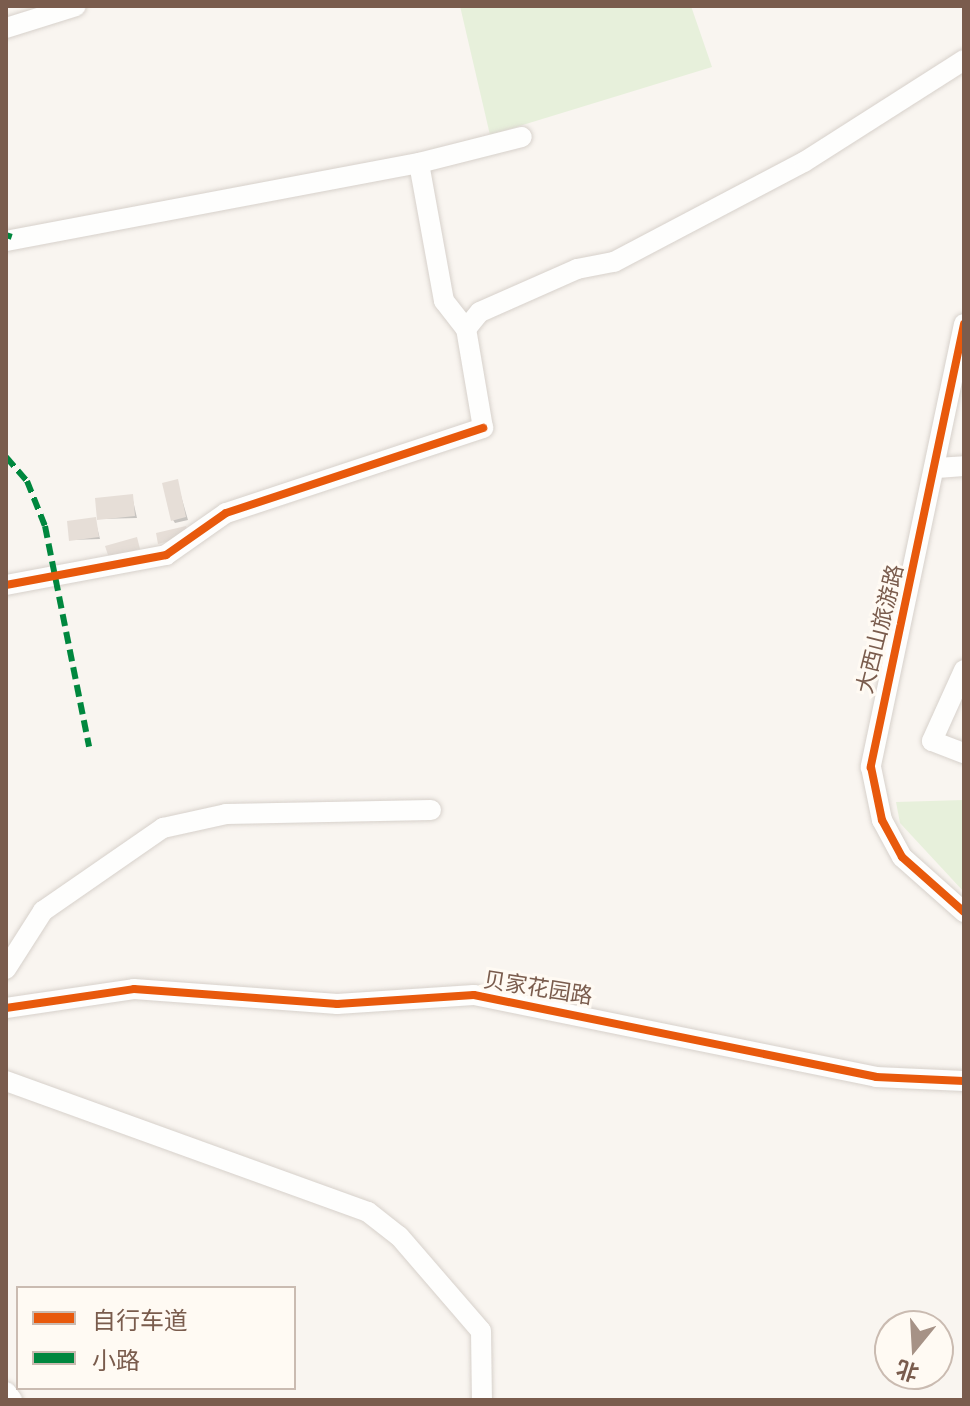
<!DOCTYPE html>
<html>
<head>
<meta charset="utf-8">
<style>
	body { margin:0 }
	#map { position:relative; width:970px; height:1406px; overflow:hidden; background:#f9f5f0; font-family:Mulish,"Noto Sans SC",sans-serif }
	div>[style] { position:absolute }
	.green>* { inset:0; background:#e7f0db }
	.shadow>* { inset:0; background:#0003 }
	.building>* { inset:0; background:#e6ded7 }
	.roads { filter:drop-shadow(0 0 2px #d7d1cb) drop-shadow(0 0 2px #d7d1cb) }
	.minor>* { height:20px; margin:-10px; padding:0 10px; transform-origin:10px; border-radius:10px; background:#fefefd }
	.quiet>* { height:6px; margin-top:-3px; transform-origin:0; background:repeating-linear-gradient(90deg,#00873e 0 12px,transparent 0 18px) }
	.cycleway>* { height:8px; margin:-4px; padding:0 4px; transform-origin:4px; border-radius:4px; background:#e8590c }
	span { translate:-50% -50%; white-space:nowrap; text-align:center; line-height:1.15; -webkit-text-stroke:6px #fffaf3; paint-order:stroke }
	.street-label { font-size:22px; color:#7a5c4d }
	.frame { position:absolute; inset:0; border:8px solid #7a5c4d; pointer-events:none }
	.legend { position:absolute; left:16px; top:1286px; width:280px; height:104px; box-sizing:border-box; background:#fffaf3; border:2px solid #cabbb1; margin:0; padding:10px 14px; list-style:none; font-size:24px; color:#7a5c4d }
	.legend li { display:flex; align-items:center; gap:16px; height:40px }
	.legend b { width:40px; border:2px solid #cabbb1 }
	.north { position:absolute; left:874px; top:1310px; width:80px; height:80px; box-sizing:border-box; background:#fffaf3; border:2px solid #cabbb1; border-radius:50%; rotate:198deg; font-size:22px; font-weight:700; line-height:32px; text-align:center; color:#7a5c4d }
	.north::after { content:''; display:block; margin:auto; width:28px; height:36px; background:#a69286; clip-path:polygon(50% 0,100% 100%,50% 72%,0 100%) }
</style>
</head>
<body>
<div id="map">
	<div class="green">
		<div style="clip-path:polygon(460px 6px,691px 6px,712px 67px,490px 135px)"></div>
		<div style="clip-path:polygon(964px 800px,964px 892px,900px 823px,896px 802px)"></div>
	</div>
	<div class="shadow">
		<div style="clip-path:polygon(177px 482px,188px 520px,175px 523px,173px 520px)"></div>
		<div style="clip-path:polygon(132px 496px,137px 518px,99px 519px)"></div>
		<div style="clip-path:polygon(95px 519px,100px 539px,71px 540px)"></div>
	</div>
	<div class="building">
		<div style="clip-path:polygon(178px 479px,186px 517px,171px 521px,162px 483px)"></div>
		<div style="clip-path:polygon(133px 494px,135px 516px,97px 520px,95px 498px)"></div>
		<div style="clip-path:polygon(96px 517px,99px 537px,69px 541px,67px 521px)"></div>
		<div style="clip-path:polygon(186px 526px,189px 536px,158px 544px,156px 533px)"></div>
		<div style="clip-path:polygon(137px 537px,140px 549px,109px 558px,105px 546px)"></div>
	</div>
	<div class="roads">
		<div class="minor">
			<div style="left:6px;top:28px;width:73px;rotate:-17.4deg"></div>
			<div style="left:6px;top:241px;width:420px;rotate:-10.7deg"></div>
			<div style="left:964px;top:324px;width:453px;rotate:101.9deg"></div>
			<div style="left:871px;top:767px;width:54px;rotate:78.3deg"></div>
			<div style="left:882px;top:820px;width:42px;rotate:61.6deg"></div>
			<div style="left:902px;top:857px;width:83px;rotate:41.6deg"></div>
			<div style="left:466px;top:329px;width:36px;rotate:-128deg"></div>
			<div style="left:444px;top:301px;width:140px;rotate:-100.3deg"></div>
			<div style="left:419px;top:163px;width:106px;rotate:-14.2deg"></div>
			<div style="left:937px;top:468px;width:27px;rotate:-4deg"></div>
			<div style="left:6px;top:585px;width:163px;rotate:-10.6deg"></div>
			<div style="left:166px;top:555px;width:73px;rotate:-35deg"></div>
			<div style="left:226px;top:513px;width:271px;rotate:-18.3deg"></div>
			<div style="left:483px;top:428px;width:100px;rotate:-99.7deg"></div>
			<div style="left:466px;top:329px;width:22px;rotate:-51deg"></div>
			<div style="left:480px;top:312px;width:106px;rotate:-23.9deg"></div>
			<div style="left:577px;top:269px;width:38px;rotate:-11deg"></div>
			<div style="left:614px;top:262px;width:215px;rotate:-27.8deg"></div>
			<div style="left:804px;top:162px;width:190px;rotate:-32.5deg"></div>
			<div style="left:964px;top:670px;width:78px;rotate:114.3deg"></div>
			<div style="left:932px;top:741px;width:34px;rotate:21deg"></div>
			<div style="left:6px;top:969px;width:69px;rotate:-57.5deg"></div>
			<div style="left:43px;top:911px;width:146px;rotate:-34.7deg"></div>
			<div style="left:163px;top:828px;width:65px;rotate:-12.5deg"></div>
			<div style="left:226px;top:814px;width:205px;rotate:-1.1deg"></div>
			<div style="left:6px;top:1008px;width:129px;rotate:-8.4deg"></div>
			<div style="left:134px;top:989px;width:204px;rotate:4.2deg"></div>
			<div style="left:337px;top:1004px;width:137px;rotate:-3.8deg"></div>
			<div style="left:474px;top:995px;width:410px;rotate:11.5deg"></div>
			<div style="left:876px;top:1077px;width:88px;rotate:2.6deg"></div>
			<div style="left:6px;top:1081px;width:385px;rotate:19.9deg"></div>
			<div style="left:368px;top:1212px;width:39px;rotate:38deg"></div>
			<div style="left:399px;top:1236px;width:125px;rotate:49.2deg"></div>
			<div style="left:481px;top:1331px;width:69px;rotate:89.2deg"></div>
			<div style="left:6px;top:1392px;width:10px;rotate:53deg"></div>
		</div>
	</div>
	<div class="quiet">
		<div style="left:6px;top:235px;width:6px;rotate:18deg"></div>
		<div style="left:6px;top:457px;width:32px;rotate:49deg"></div>
		<div style="left:27px;top:481px;width:48px;rotate:68.2deg"></div>
		<div style="left:45px;top:526px;width:225px;rotate:78.7deg"></div>
	</div>
	<div class="cycleway">
		<div style="left:964px;top:324px;width:453px;rotate:101.9deg"></div>
		<div style="left:871px;top:767px;width:54px;rotate:78.3deg"></div>
		<div style="left:882px;top:820px;width:42px;rotate:61.6deg"></div>
		<div style="left:902px;top:857px;width:83px;rotate:41.6deg"></div>
		<div style="left:6px;top:585px;width:163px;rotate:-10.6deg"></div>
		<div style="left:166px;top:555px;width:73px;rotate:-35deg"></div>
		<div style="left:226px;top:513px;width:271px;rotate:-18.3deg"></div>
		<div style="left:6px;top:1008px;width:129px;rotate:-8.4deg"></div>
		<div style="left:134px;top:989px;width:204px;rotate:4.2deg"></div>
		<div style="left:337px;top:1004px;width:137px;rotate:-3.8deg"></div>
		<div style="left:474px;top:995px;width:410px;rotate:11.5deg"></div>
		<div style="left:876px;top:1077px;width:88px;rotate:2.6deg"></div>
	</div>
	<div class="street-label">
		<span style="left:880px;top:629px;rotate:-76deg">大西山旅游路</span>
		<span style="left:538px;top:988px;rotate:9deg">贝家花园路</span>
	</div>
	<div class="frame"></div>
	<ul class="legend">
	<li><b style="height:10px;background:#e8590c"></b>自行车道</li>
	<li><b style="height:10px;background:#00873e"></b>小路</li>
	</ul>
	<div class="north">北</div>
</div>
</body>
</html>
